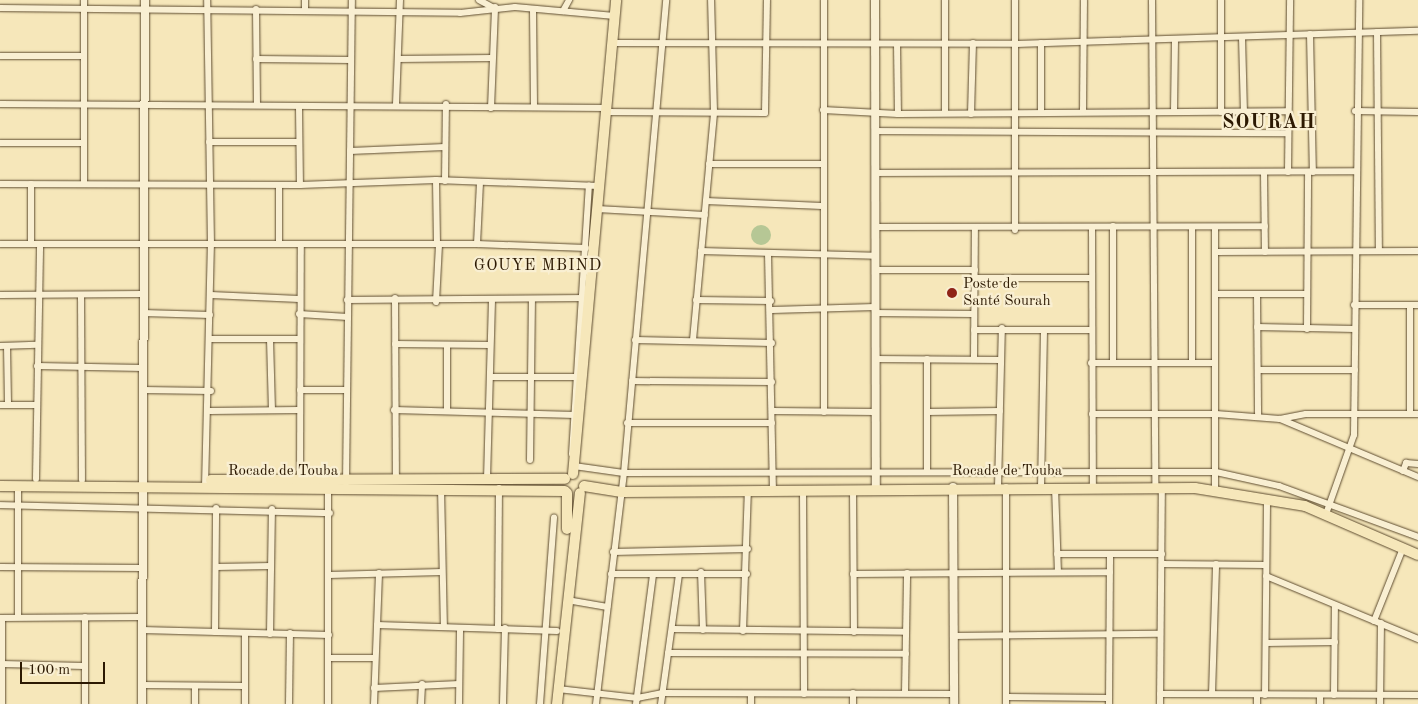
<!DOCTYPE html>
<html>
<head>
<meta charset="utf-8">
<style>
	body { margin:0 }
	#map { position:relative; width:1418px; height:704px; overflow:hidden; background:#f6e7ba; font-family:"Old Standard TT",serif }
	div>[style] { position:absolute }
	.green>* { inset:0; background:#b6c795 }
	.round { border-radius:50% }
	.roads { filter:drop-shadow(0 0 1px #5e4c30) drop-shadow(0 0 1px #5e4c30) }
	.minor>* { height:6px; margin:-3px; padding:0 3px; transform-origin:3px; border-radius:3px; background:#f9efd2 }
	.tertiary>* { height:8px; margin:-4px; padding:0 4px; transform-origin:4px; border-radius:4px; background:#f9efd2 }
	.primary>* { height:10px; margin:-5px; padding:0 5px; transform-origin:5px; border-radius:5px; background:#f6e7ba }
	.dots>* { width:14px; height:14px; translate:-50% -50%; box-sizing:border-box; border:2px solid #f9efd2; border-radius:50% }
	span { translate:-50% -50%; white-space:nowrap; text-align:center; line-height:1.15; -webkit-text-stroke:4.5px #f9efd2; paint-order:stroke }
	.poi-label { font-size:15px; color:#2c1902 }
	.left { translate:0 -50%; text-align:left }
	.street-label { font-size:15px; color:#2c1902 }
	.neighbourhood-label { font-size:16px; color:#2c1902; letter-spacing:1px }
	.district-label { font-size:20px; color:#2c1902; font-weight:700; letter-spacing:1px }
	.scale { position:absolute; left:20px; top:662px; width:85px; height:22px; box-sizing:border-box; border:2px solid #2c1902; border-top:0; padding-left:6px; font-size:15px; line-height:18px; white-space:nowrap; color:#2c1902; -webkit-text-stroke:4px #f9efd2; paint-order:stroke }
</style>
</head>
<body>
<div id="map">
	<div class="green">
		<div class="round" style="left:751px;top:225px;width:20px;height:20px"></div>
	</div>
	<div class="roads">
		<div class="minor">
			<div style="left:479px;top:0;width:15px;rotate:28deg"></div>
			<div style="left:824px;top:0;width:412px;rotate:90deg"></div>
			<div style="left:945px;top:0;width:113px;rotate:90deg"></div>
			<div style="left:1015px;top:0;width:230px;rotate:90deg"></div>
			<div style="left:1152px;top:0;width:487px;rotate:89.6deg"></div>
			<div style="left:0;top:8px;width:460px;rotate:0.6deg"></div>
			<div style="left:460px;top:13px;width:55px;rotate:-6.2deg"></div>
			<div style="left:515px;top:7px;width:100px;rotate:5.1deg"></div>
			<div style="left:256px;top:9px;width:96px;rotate:89.4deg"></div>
			<div style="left:305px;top:10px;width:10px;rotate:-90deg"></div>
			<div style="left:533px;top:10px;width:96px;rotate:89.4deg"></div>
			<div style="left:563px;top:11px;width:13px;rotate:-61deg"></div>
			<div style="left:1377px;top:32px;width:219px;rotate:89.5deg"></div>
			<div style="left:1310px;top:34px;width:138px;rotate:88.8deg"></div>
			<div style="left:1242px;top:37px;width:75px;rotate:88.5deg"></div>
			<div style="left:614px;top:43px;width:402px;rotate:0.1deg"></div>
			<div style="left:1016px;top:44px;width:402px;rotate:-1.9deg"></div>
			<div style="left:1041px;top:43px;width:69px;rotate:90deg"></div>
			<div style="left:897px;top:44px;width:70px;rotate:89.2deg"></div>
			<div style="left:0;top:56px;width:84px"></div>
			<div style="left:256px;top:59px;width:95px;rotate:0.6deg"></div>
			<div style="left:398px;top:59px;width:94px;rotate:-0.6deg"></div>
			<div style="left:0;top:104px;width:607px;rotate:0.38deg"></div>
			<div style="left:396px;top:104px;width:104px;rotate:-87.8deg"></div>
			<div style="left:299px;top:107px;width:78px;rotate:89.3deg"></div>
			<div style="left:491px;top:108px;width:101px;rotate:-87.7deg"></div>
			<div style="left:823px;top:110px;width:75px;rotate:3.1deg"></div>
			<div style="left:898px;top:114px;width:389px;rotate:-0.4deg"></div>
			<div style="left:1083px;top:111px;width:111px;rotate:-89.5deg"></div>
			<div style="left:1355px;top:111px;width:63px;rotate:0.9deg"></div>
			<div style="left:607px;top:112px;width:158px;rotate:0.4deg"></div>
			<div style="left:765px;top:113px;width:113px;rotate:-89deg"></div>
			<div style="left:1174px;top:112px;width:72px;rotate:-89.2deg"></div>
			<div style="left:1221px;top:112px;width:112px;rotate:-90deg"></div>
			<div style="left:971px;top:114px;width:71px;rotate:-88.4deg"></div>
			<div style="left:875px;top:131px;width:412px;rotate:0.3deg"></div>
			<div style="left:209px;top:142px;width:90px"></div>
			<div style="left:0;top:143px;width:84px"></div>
			<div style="left:350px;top:151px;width:95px;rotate:-2.4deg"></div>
			<div style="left:709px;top:164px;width:114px"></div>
			<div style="left:1288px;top:172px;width:172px;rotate:-89.3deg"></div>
			<div style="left:875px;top:173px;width:480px;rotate:-0.2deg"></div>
			<div style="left:1264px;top:173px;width:79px;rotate:89.3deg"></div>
			<div style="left:436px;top:180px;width:64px;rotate:89.1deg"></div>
			<div style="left:445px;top:181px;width:77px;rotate:-89.3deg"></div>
			<div style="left:0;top:184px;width:300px;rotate:0.2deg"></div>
			<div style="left:300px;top:185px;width:136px;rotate:-2.1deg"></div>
			<div style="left:436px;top:180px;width:163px;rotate:2.1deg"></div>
			<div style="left:84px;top:184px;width:184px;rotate:-90deg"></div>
			<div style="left:279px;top:185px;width:59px;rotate:90deg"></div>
			<div style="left:706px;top:201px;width:116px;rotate:2.5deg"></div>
			<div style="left:597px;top:209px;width:108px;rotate:3.2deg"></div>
			<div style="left:1113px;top:226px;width:137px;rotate:90deg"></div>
			<div style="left:875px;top:227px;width:390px;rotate:-0.1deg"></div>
			<div style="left:1092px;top:227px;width:260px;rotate:89.8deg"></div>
			<div style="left:1215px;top:227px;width:263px;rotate:90deg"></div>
			<div style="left:0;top:244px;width:477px"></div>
			<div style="left:477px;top:244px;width:109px;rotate:2.1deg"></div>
			<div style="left:31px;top:244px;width:60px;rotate:-90deg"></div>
			<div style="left:477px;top:244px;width:62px;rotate:-87.2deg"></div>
			<div style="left:701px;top:251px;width:174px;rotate:1.6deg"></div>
			<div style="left:1215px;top:252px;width:203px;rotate:-0.3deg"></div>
			<div style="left:768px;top:253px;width:237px;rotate:88.8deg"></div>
			<div style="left:875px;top:270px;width:100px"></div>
			<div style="left:975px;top:278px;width:116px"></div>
			<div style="left:1215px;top:294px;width:92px"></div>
			<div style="left:1257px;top:294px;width:121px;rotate:89.5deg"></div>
			<div style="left:0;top:295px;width:143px;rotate:-0.4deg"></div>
			<div style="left:81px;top:295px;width:185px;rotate:89.7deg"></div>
			<div style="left:211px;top:295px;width:88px;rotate:2.6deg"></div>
			<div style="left:395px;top:298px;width:181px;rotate:89.7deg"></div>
			<div style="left:347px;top:300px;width:239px;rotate:-0.5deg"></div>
			<div style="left:696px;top:300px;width:75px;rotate:0.8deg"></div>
			<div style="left:436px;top:302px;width:58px;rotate:-87deg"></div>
			<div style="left:1354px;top:305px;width:64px"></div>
			<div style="left:772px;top:310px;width:103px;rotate:-1.7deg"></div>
			<div style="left:143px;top:313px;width:67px;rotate:1.7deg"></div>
			<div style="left:875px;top:313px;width:98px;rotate:0.6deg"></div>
			<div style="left:299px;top:314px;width:49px;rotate:3.5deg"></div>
			<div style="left:1257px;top:327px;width:98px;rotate:1.2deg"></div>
			<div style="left:1307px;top:329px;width:157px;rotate:-89.6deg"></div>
			<div style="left:974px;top:330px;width:117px"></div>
			<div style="left:210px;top:339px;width:89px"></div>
			<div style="left:270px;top:339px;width:71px;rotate:88.4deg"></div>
			<div style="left:635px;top:340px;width:137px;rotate:1.3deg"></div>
			<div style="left:693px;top:340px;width:229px;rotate:-84.7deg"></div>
			<div style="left:714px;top:112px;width:112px;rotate:-91.5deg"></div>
			<div style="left:395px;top:344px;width:95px;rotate:0.6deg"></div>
			<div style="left:447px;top:345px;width:66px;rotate:90deg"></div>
			<div style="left:0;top:346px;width:37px;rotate:-2deg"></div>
			<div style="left:7px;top:346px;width:59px;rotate:89deg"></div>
			<div style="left:875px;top:359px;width:126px;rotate:0.5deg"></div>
			<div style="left:974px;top:359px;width:132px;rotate:-89.6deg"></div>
			<div style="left:1091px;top:363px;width:124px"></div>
			<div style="left:1192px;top:363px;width:136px;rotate:-90deg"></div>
			<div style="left:37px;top:366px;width:106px;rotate:1.1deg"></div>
			<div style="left:1258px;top:370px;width:97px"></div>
			<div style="left:491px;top:377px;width:85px"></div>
			<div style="left:632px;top:381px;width:140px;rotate:0.4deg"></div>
			<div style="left:143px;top:390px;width:68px;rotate:0.8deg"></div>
			<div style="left:300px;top:390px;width:47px"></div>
			<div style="left:0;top:405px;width:37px"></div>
			<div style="left:394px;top:410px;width:181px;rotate:1.6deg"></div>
			<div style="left:210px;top:411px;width:89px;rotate:-0.6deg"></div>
			<div style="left:772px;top:411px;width:103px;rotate:0.6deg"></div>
			<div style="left:927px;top:412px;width:73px;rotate:-0.8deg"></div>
			<div style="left:1092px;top:414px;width:124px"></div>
			<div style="left:1216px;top:414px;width:64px;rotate:4.5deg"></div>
			<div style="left:1280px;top:419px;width:26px;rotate:-11deg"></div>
			<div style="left:1306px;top:414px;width:112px"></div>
			<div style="left:1410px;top:414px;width:108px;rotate:-90deg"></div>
			<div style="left:1280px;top:419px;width:150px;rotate:22.8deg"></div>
			<div style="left:627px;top:423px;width:145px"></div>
			<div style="left:572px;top:454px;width:269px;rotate:-86.4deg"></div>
			<div style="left:530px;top:460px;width:161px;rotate:-89.3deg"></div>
			<div style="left:574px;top:466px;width:50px;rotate:8deg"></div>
			<div style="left:624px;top:473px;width:592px;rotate:-0.1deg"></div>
			<div style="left:1216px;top:472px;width:65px;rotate:12.5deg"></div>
			<div style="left:1279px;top:486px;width:148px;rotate:20.1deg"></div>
			<div style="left:927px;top:470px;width:111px;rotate:-90deg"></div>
			<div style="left:1403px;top:471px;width:9px;rotate:-69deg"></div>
			<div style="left:1406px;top:463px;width:12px;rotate:5deg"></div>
			<div style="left:36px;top:479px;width:235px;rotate:-89deg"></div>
			<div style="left:300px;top:479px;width:234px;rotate:-89.8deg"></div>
			<div style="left:487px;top:479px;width:178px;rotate:-88.4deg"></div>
			<div style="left:346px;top:483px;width:483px;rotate:-89.3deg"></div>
			<div style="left:205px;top:487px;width:242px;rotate:-88.6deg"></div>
			<div style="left:211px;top:245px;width:245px;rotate:-90.9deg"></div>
			<div style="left:328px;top:487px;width:217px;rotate:90deg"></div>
			<div style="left:998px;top:487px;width:159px;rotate:-88.6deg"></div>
			<div style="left:1006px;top:487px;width:217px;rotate:90deg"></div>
			<div style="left:1041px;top:487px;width:157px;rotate:-88.9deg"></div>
			<div style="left:1055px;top:487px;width:85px;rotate:88deg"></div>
			<div style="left:441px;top:488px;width:138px;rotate:88.8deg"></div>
			<div style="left:803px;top:490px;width:204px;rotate:89.7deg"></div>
			<div style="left:853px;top:491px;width:141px;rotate:89.6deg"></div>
			<div style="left:0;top:505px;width:330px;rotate:1.4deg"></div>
			<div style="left:1326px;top:514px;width:84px;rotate:-70.5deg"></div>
			<div style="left:1354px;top:435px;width:435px;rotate:-89.3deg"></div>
			<div style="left:613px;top:552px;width:135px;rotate:-1.3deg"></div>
			<div style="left:1057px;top:554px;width:105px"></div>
			<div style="left:1162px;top:564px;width:104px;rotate:0.6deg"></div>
			<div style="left:0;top:567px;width:142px;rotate:0.4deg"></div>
			<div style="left:216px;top:567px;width:55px;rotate:-1deg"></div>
			<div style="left:701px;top:572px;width:58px;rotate:88deg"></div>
			<div style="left:611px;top:574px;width:136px"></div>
			<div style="left:853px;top:574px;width:257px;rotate:-0.4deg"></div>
			<div style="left:329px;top:575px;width:113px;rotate:-1.5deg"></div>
			<div style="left:1266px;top:576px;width:165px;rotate:22.5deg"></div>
			<div style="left:567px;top:600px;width:41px;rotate:9.9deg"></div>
			<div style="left:18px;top:617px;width:131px;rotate:-90deg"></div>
			<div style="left:0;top:618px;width:142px;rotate:-0.4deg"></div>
			<div style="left:2px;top:618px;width:86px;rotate:90deg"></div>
			<div style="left:1374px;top:621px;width:79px;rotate:-68.3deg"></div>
			<div style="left:377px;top:625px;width:180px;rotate:1.9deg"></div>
			<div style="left:498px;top:629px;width:141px;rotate:-89.6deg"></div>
			<div style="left:673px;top:629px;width:233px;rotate:0.7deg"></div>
			<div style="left:142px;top:630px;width:187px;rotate:1.5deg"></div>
			<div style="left:743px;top:631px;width:141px;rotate:-88deg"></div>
			<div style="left:215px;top:632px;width:124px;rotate:-89.5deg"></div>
			<div style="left:245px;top:634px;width:70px;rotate:90deg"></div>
			<div style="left:270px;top:634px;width:125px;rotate:-89.1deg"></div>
			<div style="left:954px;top:636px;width:206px;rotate:-0.6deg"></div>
			<div style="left:1266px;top:643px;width:69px;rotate:-0.8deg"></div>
			<div style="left:668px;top:653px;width:238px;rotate:0.2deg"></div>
			<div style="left:329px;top:658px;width:45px"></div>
			<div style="left:2px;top:664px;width:82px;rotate:1.4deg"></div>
			<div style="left:142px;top:685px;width:103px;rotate:0.6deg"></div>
			<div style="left:195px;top:686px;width:18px;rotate:90deg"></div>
			<div style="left:374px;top:688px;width:85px;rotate:-2.7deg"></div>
			<div style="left:558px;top:689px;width:80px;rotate:6.5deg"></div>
			<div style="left:637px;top:698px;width:25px;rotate:-11deg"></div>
			<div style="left:662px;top:693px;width:292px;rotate:0.2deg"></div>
			<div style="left:853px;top:693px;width:11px;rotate:90deg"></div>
			<div style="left:905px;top:693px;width:120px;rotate:-89deg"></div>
			<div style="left:1160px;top:694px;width:258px;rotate:0.2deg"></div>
			<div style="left:1212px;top:694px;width:130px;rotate:-88.2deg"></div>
			<div style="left:1265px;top:695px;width:197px;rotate:-89.4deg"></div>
			<div style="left:1334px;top:695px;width:90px;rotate:-89.4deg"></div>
			<div style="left:1007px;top:697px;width:102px;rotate:0.6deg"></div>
			<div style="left:85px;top:704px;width:87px;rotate:-90deg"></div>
			<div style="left:289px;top:704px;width:71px;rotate:-89.2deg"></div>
			<div style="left:374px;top:704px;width:131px;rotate:-87.8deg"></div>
			<div style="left:421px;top:704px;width:20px;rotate:-87deg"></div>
			<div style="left:459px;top:704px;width:76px;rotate:-89.2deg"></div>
			<div style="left:503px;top:704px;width:76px;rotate:-88.5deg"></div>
			<div style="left:540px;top:704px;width:187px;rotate:-85.7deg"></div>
			<div style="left:596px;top:704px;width:233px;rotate:-83.1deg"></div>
			<div style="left:624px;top:473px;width:475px;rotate:-84.9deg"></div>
			<div style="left:636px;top:704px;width:131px;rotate:-82.5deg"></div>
			<div style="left:661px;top:704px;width:130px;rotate:-82.1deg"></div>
			<div style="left:751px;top:704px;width:10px;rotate:-90deg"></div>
			<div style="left:1109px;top:704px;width:150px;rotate:-89.6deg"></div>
			<div style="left:1160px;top:704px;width:217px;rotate:-89.5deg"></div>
			<div style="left:1257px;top:704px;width:9px;rotate:-90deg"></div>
			<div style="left:1320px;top:704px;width:9px;rotate:-90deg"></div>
			<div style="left:1380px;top:704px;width:81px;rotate:-89.3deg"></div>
		</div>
		<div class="tertiary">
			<div style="left:875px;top:0;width:491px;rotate:89.9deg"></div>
			<div style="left:953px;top:487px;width:217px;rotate:89.7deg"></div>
			<div style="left:142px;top:704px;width:704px;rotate:-89.76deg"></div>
		</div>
		<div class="primary">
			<div style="left:573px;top:474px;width:476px;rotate:-84.8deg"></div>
			<div style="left:211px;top:480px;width:354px;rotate:-0.2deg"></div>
			<div style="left:0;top:486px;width:565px;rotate:0.51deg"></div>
			<div style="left:584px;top:486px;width:38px;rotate:9deg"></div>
			<div style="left:622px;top:492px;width:573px;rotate:-0.4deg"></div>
			<div style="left:1195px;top:488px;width:111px;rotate:9.3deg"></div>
			<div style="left:1305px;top:506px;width:123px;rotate:23.4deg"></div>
			<div style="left:567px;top:529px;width:36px;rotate:-90deg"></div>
			<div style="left:557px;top:704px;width:212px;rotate:-83.8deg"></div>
		</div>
	</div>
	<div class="dots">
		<div style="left:952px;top:293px;background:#8f2418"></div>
	</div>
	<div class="poi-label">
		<span class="left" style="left:963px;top:293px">Poste de<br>Santé Sourah</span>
	</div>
	<div class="street-label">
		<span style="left:283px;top:472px">Rocade de Touba</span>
		<span style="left:1007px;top:472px">Rocade de Touba</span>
	</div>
	<div class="neighbourhood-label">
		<span style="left:538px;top:266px">GOUYE MBIND</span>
	</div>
	<div class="district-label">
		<span style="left:1269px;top:123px">SOURAH</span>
	</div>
	<div class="scale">100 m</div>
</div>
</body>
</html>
